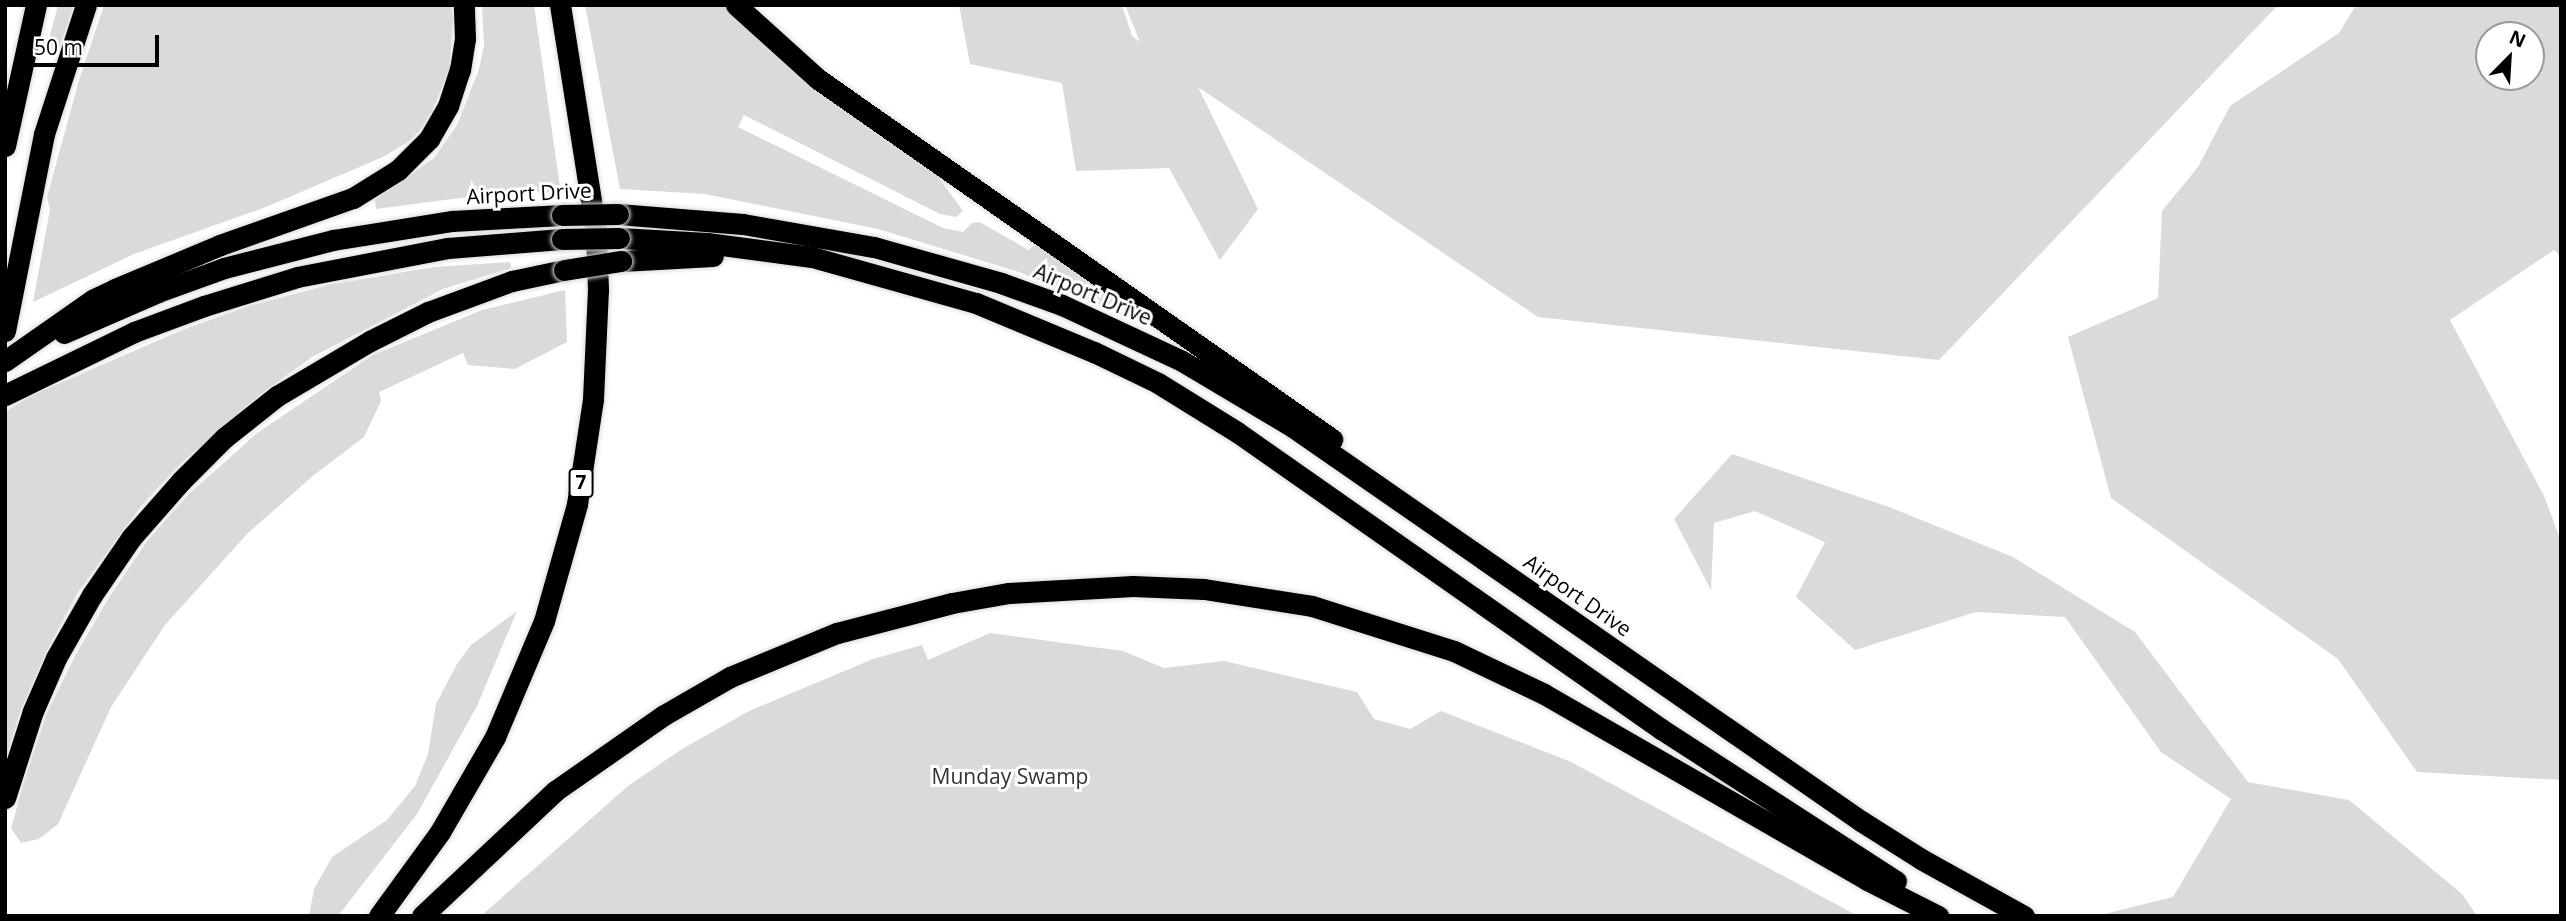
<!DOCTYPE html>
<html>
<head>
<meta charset="utf-8">
<style>
	body { margin:0 }
	#map { position:relative; width:2566px; height:921px; overflow:hidden; background:#fff; font-family:"Open Sans",sans-serif }
	div>[style] { position:absolute }
	.green>* { inset:0; background:#dadada }
	.roads { filter:drop-shadow(0 0 2px #dbdbdb) drop-shadow(0 0 2px #dbdbdb) }
	.motorway>* { height:21px; margin:-10.5px; padding:0 10.5px; transform-origin:10.5px; border-radius:10.5px; background:#000 }
	.bridges { filter:drop-shadow(0 0 2px #dbdbdb) drop-shadow(0 0 2px #dbdbdb) }
	.motorway-bridge>* { height:21px; margin:-10.5px; padding:0 10.5px; transform-origin:10.5px; border-radius:10.5px; background:#000 }
	span { translate:-50% -50%; white-space:nowrap; text-align:center; line-height:1.15; -webkit-text-stroke:6px #fff; paint-order:stroke }
	.shield-label span { padding:2px 5px; background:#fff; border:2px solid; border-radius:5px; -webkit-text-stroke-width:0 }
	.shield-label { font-size:19px; color:#000; font-weight:700 }
	.street-label { font-size:21px; color:#000 }
	.park-label { font-size:21px; color:#313131 }
	.frame { position:absolute; inset:0; border:7px solid #000; pointer-events:none }
	.north { position:absolute; left:2475px; top:21px; width:70px; height:70px; box-sizing:border-box; background:#fff; border:2px solid #999; border-radius:50%; rotate:24deg; font-size:19px; font-weight:700; line-height:28px; text-align:center; color:#000 }
	.north::after { content:''; display:block; margin:auto; width:24px; height:32px; background:#000; clip-path:polygon(50% 0,100% 100%,50% 72%,0 100%) }
	.scale { position:absolute; left:21px; top:35px; width:138px; height:32px; box-sizing:border-box; border:4px solid #000; border-top:0; padding-left:9px; font-size:21px; line-height:24px; white-space:nowrap; color:#000; -webkit-text-stroke:5px #fff; paint-order:stroke }
</style>
</head>
<body>
<div id="map">
	<div class="green">
		<div style="clip-path:polygon(58px 5px,74px 5px,57px 54px,46px 51px)"></div>
		<div style="clip-path:polygon(104px 5px,451px 5px,453px 20px,449px 70px,432px 111px,421px 129px,408px 142px,383px 157px,266px 207px,134px 254px,33px 302px,50px 209px,47px 197px,79px 80px)"></div>
		<div style="clip-path:polygon(482px 5px,534px 5px,561px 194px,546px 192px,483px 195px,376px 209px,375px 200px,434px 158px,457px 125px,479px 69px,484px 45px)"></div>
		<div style="clip-path:polygon(585px 5px,724px 5px,746px 28px,936px 174px,963px 211px,956px 217px,940px 214px,744px 115px,738px 127px,943px 228px,963px 232px,972px 223px,979px 222px,1029px 250px,1035px 244px,1115px 296px,1108px 308px,1019px 272px,878px 229px,705px 194px,620px 189px)"></div>
		<div style="clip-path:polygon(959px 5px,1122px 5px,1132px 36px,1140px 42px,1125px 5px,2278px 5px,1939px 360px,1538px 317px,1198px 87px,1258px 209px,1220px 260px,1169px 168px,1076px 171px,1062px 83px,970px 64px)"></div>
		<div style="clip-path:polygon(evenodd,2356px 5px,2561px 5px,2561px 257px,2554px 250px,2450px 320px,2544px 496px,2561px 541px,2561px 780px,2417px 772px,2338px 659px,2111px 498px,2068px 337px,2158px 298px,2162px 211px,2198px 167px,2230px 106px,2339px 33px,2356px 5px,2489px 35px,2531px 35px,2531px 77px,2489px 77px,2489px 35px)"></div>
		<div style="clip-path:polygon(510px 262px,511px 268px,443px 289px,312px 357px,261px 394px,179px 465px,141px 506px,78px 592px,48px 648px,21px 709px,5px 760px,6px 411px,33px 395px,182px 330px,249px 306px,328px 285px,434px 267px)"></div>
		<div style="clip-path:polygon(565px 290px,567px 342px,515px 369px,468px 365px,463px 353px,379px 392px,381px 401px,364px 437px,314px 475px,248px 533px,165px 625px,111px 707px,58px 824px,39px 839px,21px 843px,11px 828px,27px 772px,47px 713px,76px 654px,108px 599px,148px 540px,189px 494px,257px 433px,373px 355px,482px 310px)"></div>
		<div style="clip-path:polygon(1732px 454px,1889px 507px,2013px 557px,2135px 632px,2248px 782px,2349px 800px,2462px 894px,2477px 916px,2100px 915px,2173px 897px,2231px 799px,2161px 752px,2065px 617px,1976px 612px,1855px 650px,1796px 597px,1825px 542px,1755px 511px,1714px 523px,1711px 590px,1674px 519px)"></div>
		<div style="clip-path:polygon(517px 611px,477px 706px,417px 814px,338px 916px,309px 916px,314px 889px,332px 857px,387px 820px,415px 786px,428px 754px,436px 704px,457px 664px,471px 645px)"></div>
		<div style="clip-path:polygon(990px 633px,1123px 651px,1164px 668px,1224px 661px,1357px 692px,1374px 719px,1410px 729px,1441px 711px,1571px 762px,1858px 916px,481px 916px,628px 786px,682px 749px,749px 711px,873px 659px,922px 645px,928px 660px)"></div>
	</div>
	<div class="roads">
		<div class="motorway">
			<div style="left:736px;top:5px;width:110px;rotate:42.1deg"></div>
			<div style="left:818px;top:79px;width:628px;rotate:35.01deg"></div>
			<div style="left:5px;top:146px;width:144px;rotate:-77.6deg"></div>
			<div style="left:618px;top:214px;width:125px;rotate:4.6deg"></div>
			<div style="left:743px;top:224px;width:133px;rotate:10deg"></div>
			<div style="left:874px;top:247px;width:132px;rotate:15.8deg"></div>
			<div style="left:1001px;top:283px;width:65px;rotate:19.8deg"></div>
			<div style="left:1062px;top:305px;width:132px;rotate:25deg"></div>
			<div style="left:1182px;top:361px;width:129px;rotate:30.7deg"></div>
			<div style="left:1293px;top:427px;width:691px;rotate:34.75deg"></div>
			<div style="left:1861px;top:821px;width:71px;rotate:32.3deg"></div>
			<div style="left:1921px;top:859px;width:118px;rotate:29deg"></div>
			<div style="left:619px;top:238px;width:88px;rotate:3.3deg"></div>
			<div style="left:707px;top:243px;width:106px;rotate:7.6deg"></div>
			<div style="left:812px;top:257px;width:170px;rotate:15.7deg"></div>
			<div style="left:976px;top:303px;width:128px;rotate:22.6deg"></div>
			<div style="left:1094px;top:352px;width:71px;rotate:25.8deg"></div>
			<div style="left:1158px;top:383px;width:93px;rotate:31.8deg"></div>
			<div style="left:1237px;top:432px;width:518px;rotate:35.01deg"></div>
			<div style="left:1661px;top:729px;width:280px;rotate:32.9deg"></div>
			<div style="left:621px;top:261px;width:92px;rotate:-3.1deg"></div>
			<div style="left:5px;top:331px;width:201px;rotate:-78.8deg"></div>
			<div style="left:44px;top:134px;width:136px;rotate:-72deg"></div>
			<div style="left:64px;top:333px;width:103px;rotate:-23.6deg"></div>
			<div style="left:158px;top:292px;width:70px;rotate:-20deg"></div>
			<div style="left:224px;top:268px;width:113px;rotate:-14.4deg"></div>
			<div style="left:333px;top:240px;width:121px;rotate:-9.1deg"></div>
			<div style="left:452px;top:221px;width:110px;rotate:-3.1deg"></div>
			<div style="left:5px;top:361px;width:108px;rotate:-34.9deg"></div>
			<div style="left:94px;top:299px;width:23px;rotate:-25deg"></div>
			<div style="left:115px;top:289px;width:114px;rotate:-22.7deg"></div>
			<div style="left:220px;top:245px;width:141px;rotate:-19.5deg"></div>
			<div style="left:353px;top:198px;width:53px;rotate:-31.9deg"></div>
			<div style="left:398px;top:170px;width:44px;rotate:-45deg"></div>
			<div style="left:429px;top:139px;width:38px;rotate:-60deg"></div>
			<div style="left:448px;top:106px;width:38px;rotate:-72deg"></div>
			<div style="left:460px;top:70px;width:31px;rotate:-81deg"></div>
			<div style="left:465px;top:39px;width:34px;rotate:-92deg"></div>
			<div style="left:5px;top:395px;width:144px;rotate:-26deg"></div>
			<div style="left:134px;top:332px;width:75px;rotate:-20.4deg"></div>
			<div style="left:204px;top:306px;width:97px;rotate:-17.3deg"></div>
			<div style="left:297px;top:277px;width:154px;rotate:-10.9deg"></div>
			<div style="left:448px;top:248px;width:114px;rotate:-4.5deg"></div>
			<div style="left:5px;top:798px;width:91px;rotate:-72.2deg"></div>
			<div style="left:33px;top:711px;width:58px;rotate:-66.5deg"></div>
			<div style="left:56px;top:658px;width:73px;rotate:-60.3deg"></div>
			<div style="left:92px;top:595px;width:69px;rotate:-55.6deg"></div>
			<div style="left:131px;top:538px;width:76px;rotate:-48.7deg"></div>
			<div style="left:181px;top:481px;width:61px;rotate:-45deg"></div>
			<div style="left:224px;top:438px;width:68px;rotate:-38.4deg"></div>
			<div style="left:277px;top:396px;width:108px;rotate:-30.6deg"></div>
			<div style="left:370px;top:341px;width:65px;rotate:-26.6deg"></div>
			<div style="left:428px;top:312px;width:90px;rotate:-20.3deg"></div>
			<div style="left:512px;top:281px;width:53px;rotate:-11.9deg"></div>
			<div style="left:379px;top:916px;width:104px;rotate:-54deg"></div>
			<div style="left:440px;top:832px;width:110px;rotate:-59.9deg"></div>
			<div style="left:495px;top:737px;width:126px;rotate:-67.1deg"></div>
			<div style="left:544px;top:621px;width:122px;rotate:-74.2deg"></div>
			<div style="left:577px;top:504px;width:106px;rotate:-81.3deg"></div>
			<div style="left:593px;top:399px;width:109px;rotate:-87.4deg"></div>
			<div style="left:598px;top:290px;width:58px;rotate:-92deg"></div>
			<div style="left:596px;top:232px;width:230px;rotate:-99deg"></div>
			<div style="left:422px;top:916px;width:183px;rotate:-43.2deg"></div>
			<div style="left:555px;top:791px;width:133px;rotate:-34.9deg"></div>
			<div style="left:664px;top:715px;width:76px;rotate:-29.9deg"></div>
			<div style="left:730px;top:677px;width:116px;rotate:-22.4deg"></div>
			<div style="left:837px;top:633px;width:119px;rotate:-14.6deg"></div>
			<div style="left:952px;top:603px;width:58px;rotate:-10deg"></div>
			<div style="left:1009px;top:593px;width:124px;rotate:-3.2deg"></div>
			<div style="left:1133px;top:586px;width:71px;rotate:2.4deg"></div>
			<div style="left:1204px;top:589px;width:109px;rotate:8.9deg"></div>
			<div style="left:1312px;top:606px;width:149px;rotate:17.6deg"></div>
			<div style="left:1454px;top:651px;width:100px;rotate:25.5deg"></div>
			<div style="left:1544px;top:694px;width:373px;rotate:29.9deg"></div>
			<div style="left:1867px;top:880px;width:80px;rotate:26.9deg"></div>
		</div>
	</div>
	<div class="bridges">
		<div class="motorway-bridge">
			<div style="left:562px;top:215px;width:56px;rotate:-1deg"></div>
			<div style="left:562px;top:239px;width:57px;rotate:-1deg"></div>
			<div style="left:564px;top:270px;width:58px;rotate:-9deg"></div>
		</div>
	</div>
	<div class="shield-label">
		<span style="left:581px;top:483px">7</span>
	</div>
	<div class="street-label">
		<span style="left:529px;top:193px;rotate:-3deg">Airport Drive</span>
		<span style="left:1093px;top:294px;rotate:23deg">Airport Drive</span>
		<span style="left:1578px;top:595px;rotate:35deg">Airport Drive</span>
	</div>
	<div class="park-label">
		<span style="left:1010px;top:776px">Munday Swamp</span>
	</div>
	<div class="frame"></div>
	<div class="north">N</div>
	<div class="scale">50 m</div>
</div>
</body>
</html>
